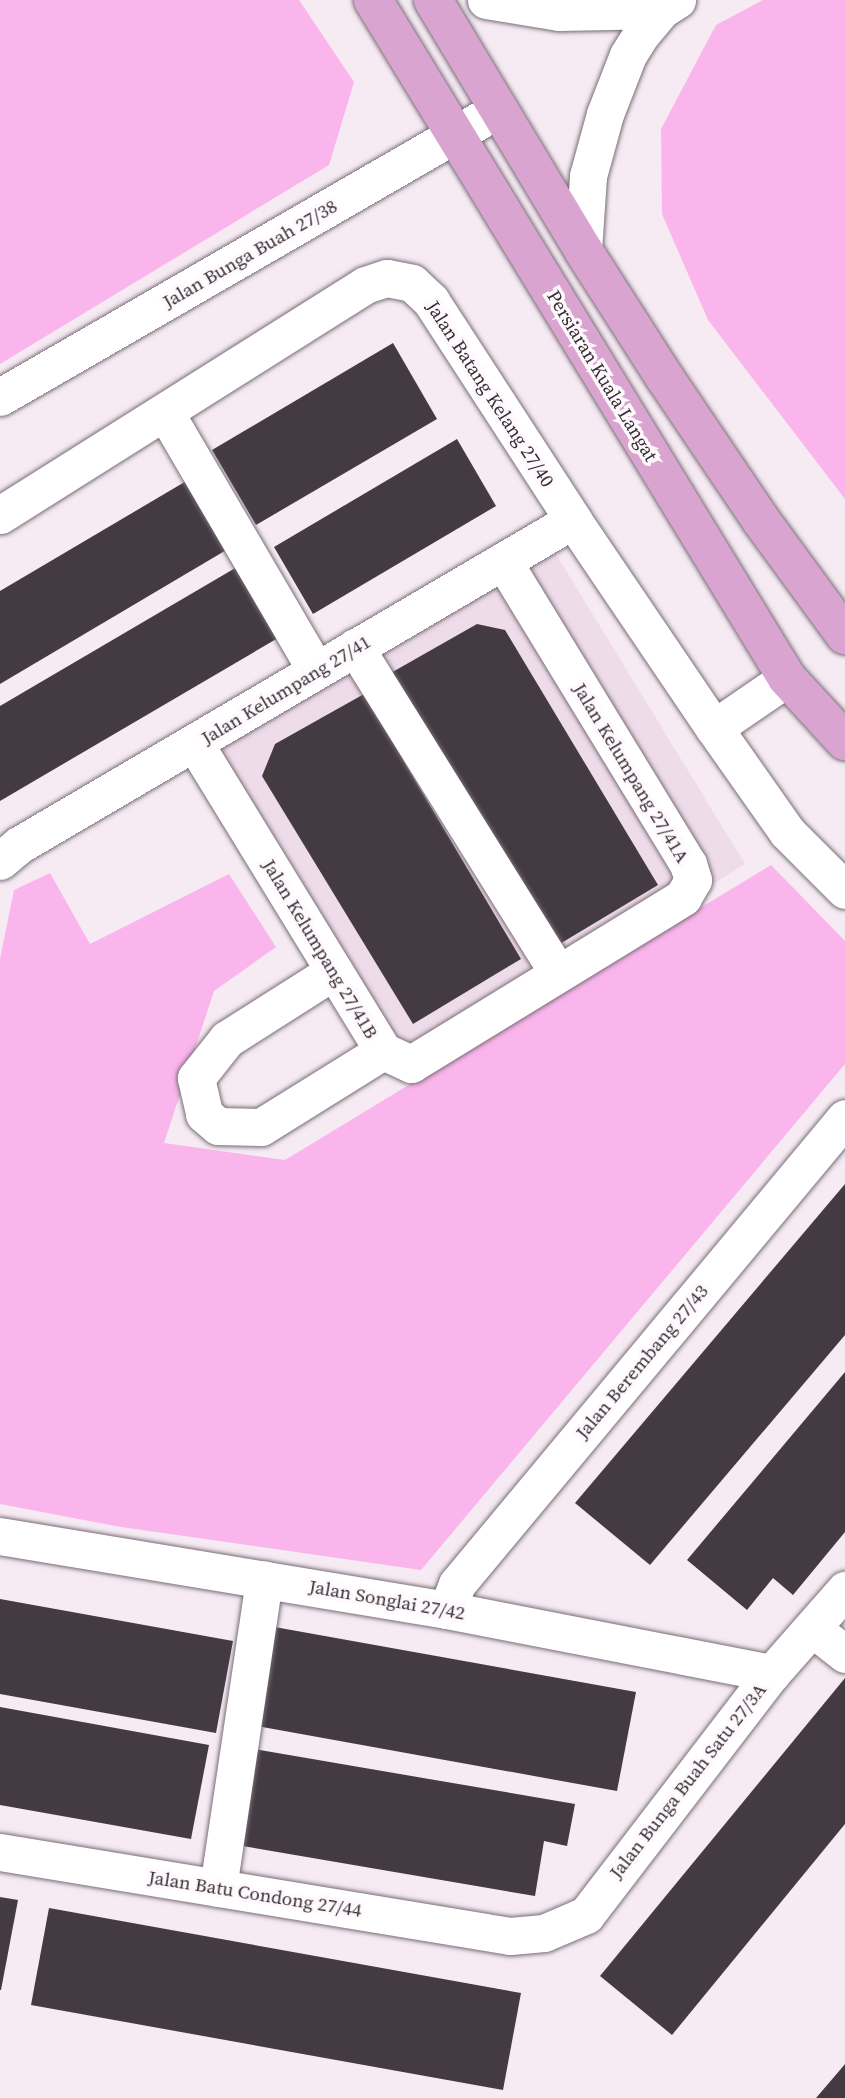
<!DOCTYPE html>
<html>
<head>
<meta charset="utf-8">
<style>
	body { margin:0 }
	#map { position:relative; width:845px; height:2098px; overflow:hidden; background:#f6eaf3; font-family:"Source Serif 4",serif }
	div>[style] { position:absolute }
	.built>* { inset:0; background:#efdceb }
	.green>* { inset:0; background:#fbb5ed }
	.building>* { inset:0; background:#443a42 }
	.roads { filter:drop-shadow(0 0 2px #796e77) drop-shadow(0 0 2px #796e77) }
	.minor>* { height:37px; margin:-18.5px; padding:0 18.5px; transform-origin:18.5px; border-radius:18.5px; background:#fff }
	.major>* { height:38px; margin:-19px; padding:0 19px; transform-origin:19px; border-radius:19px; background:#d9a4d0 }
	span { translate:-50% -50%; white-space:nowrap; text-align:center; line-height:1.15; -webkit-text-stroke:7px #fff9fd; paint-order:stroke }
	.street-label { font-size:19px; color:#353034 }
</style>
</head>
<body>
<div id="map">
	<div class="built">
		<div style="clip-path:polygon(551px 546px,745px 864px,410px 1076px,213px 749px)"></div>
	</div>
	<div class="green">
		<div style="clip-path:polygon(0 0,299px 0,354px 82px,329px 165px,0 364px)"></div>
		<div style="clip-path:polygon(763px 0,845px 0,845px 499px,708px 320px,662px 214px,661px 129px,716px 25px)"></div>
		<div style="clip-path:polygon(771px 865px,845px 941px,845px 1064px,421px 1570px,121px 1527px,0 1504px,0 959px,14px 890px,50px 873px,90px 944px,229px 874px,276px 947px,214px 991px,164px 1143px,285px 1160px)"></div>
	</div>
	<div class="building">
		<div style="clip-path:polygon(393px 343px,437px 419px,256px 525px,212px 450px)"></div>
		<div style="clip-path:polygon(457px 439px,496px 506px,313px 614px,274px 547px)"></div>
		<div style="clip-path:polygon(188px 480px,228px 549px,0 684px,0 591px)"></div>
		<div style="clip-path:polygon(237px 567px,278px 638px,0 801px,0 706px)"></div>
		<div style="clip-path:polygon(477px 624px,505px 630px,658px 885px,553px 948px,389px 674px)"></div>
		<div style="clip-path:polygon(364px 694px,521px 959px,413px 1024px,262px 776px,275px 744px)"></div>
		<div style="clip-path:polygon(845px 1184px,845px 1335px,650px 1565px,575px 1503px)"></div>
		<div style="clip-path:polygon(845px 1372px,845px 1532px,793px 1595px,773px 1578px,747px 1610px,687px 1560px)"></div>
		<div style="clip-path:polygon(0 1599px,233px 1641px,216px 1733px,0 1694px)"></div>
		<div style="clip-path:polygon(269px 1626px,636px 1692px,617px 1791px,251px 1725px)"></div>
		<div style="clip-path:polygon(845px 1678px,845px 1824px,672px 2035px,600px 1976px)"></div>
		<div style="clip-path:polygon(0 1707px,209px 1745px,191px 1839px,0 1805px)"></div>
		<div style="clip-path:polygon(248px 1748px,575px 1804px,567px 1846px,544px 1841px,535px 1896px,231px 1844px)"></div>
		<div style="clip-path:polygon(0 1897px,18px 1900px,1px 1990px,0 1990px)"></div>
		<div style="clip-path:polygon(49px 1908px,521px 1993px,503px 2090px,31px 2005px)"></div>
		<div style="clip-path:polygon(845px 2064px,845px 2098px,816px 2098px,840px 2070px)"></div>
	</div>
	<div class="roads">
		<div class="minor">
			<div style="left:486px;top:0;width:74px;rotate:9.3deg"></div>
			<div style="left:559px;top:12px;width:102px;rotate:-1.1deg"></div>
			<div style="left:583px;top:250px;width:74px;rotate:-86.1deg"></div>
			<div style="left:588px;top:176px;width:64px;rotate:-74.7deg"></div>
			<div style="left:605px;top:114px;width:63px;rotate:-68.7deg"></div>
			<div style="left:628px;top:55px;width:26px;rotate:-58deg"></div>
			<div style="left:642px;top:33px;width:30px;rotate:-50deg"></div>
			<div style="left:661px;top:10px;width:19px;rotate:-32deg"></div>
			<div style="left:0;top:397px;width:576px;rotate:-29.99deg"></div>
			<div style="left:165px;top:412px;width:299px;rotate:59.7deg"></div>
			<div style="left:0;top:515px;width:431px;rotate:-32.2deg"></div>
			<div style="left:365px;top:285px;width:23px;rotate:-18deg"></div>
			<div style="left:387px;top:278px;width:25px;rotate:11deg"></div>
			<div style="left:412px;top:283px;width:26px;rotate:43deg"></div>
			<div style="left:431px;top:301px;width:261px;rotate:57deg"></div>
			<div style="left:573px;top:520px;width:251px;rotate:55.9deg"></div>
			<div style="left:714px;top:728px;width:88px;rotate:-34.4deg"></div>
			<div style="left:355px;top:647px;width:384px;rotate:58.1deg"></div>
			<div style="left:714px;top:728px;width:127px;rotate:54.9deg"></div>
			<div style="left:787px;top:832px;width:82px;rotate:45deg"></div>
			<div style="left:195px;top:744px;width:360px;rotate:58.5deg"></div>
			<div style="left:383px;top:1051px;width:31px;rotate:25deg"></div>
			<div style="left:411px;top:1064px;width:319px;rotate:-31.5deg"></div>
			<div style="left:683px;top:897px;width:20px;rotate:-60deg"></div>
			<div style="left:693px;top:880px;width:17px;rotate:-107deg"></div>
			<div style="left:688px;top:864px;width:355px;rotate:-121.4deg"></div>
			<div style="left:0;top:861px;width:25px;rotate:-40deg"></div>
			<div style="left:19px;top:845px;width:642px;rotate:-30.4deg"></div>
			<div style="left:334px;top:971px;width:127px;rotate:147.6deg"></div>
			<div style="left:227px;top:1039px;width:50px;rotate:128.5deg"></div>
			<div style="left:196px;top:1078px;width:37px;rotate:77deg"></div>
			<div style="left:204px;top:1114px;width:18px;rotate:41deg"></div>
			<div style="left:218px;top:1126px;width:43px;rotate:1.3deg"></div>
			<div style="left:261px;top:1127px;width:144px;rotate:-31.9deg"></div>
			<div style="left:0;top:1536px;width:453px;rotate:9.4deg"></div>
			<div style="left:447px;top:1610px;width:331px;rotate:11deg"></div>
			<div style="left:447px;top:1610px;width:28px;rotate:-69deg"></div>
			<div style="left:457px;top:1584px;width:606px;rotate:-50.22deg"></div>
			<div style="left:812px;top:1628px;width:42px;rotate:38.2deg"></div>
			<div style="left:0;top:1852px;width:517px;rotate:9.35deg"></div>
			<div style="left:510px;top:1936px;width:34px;rotate:-5deg"></div>
			<div style="left:544px;top:1933px;width:46px;rotate:-23.2deg"></div>
			<div style="left:586px;top:1915px;width:305px;rotate:-52.5deg"></div>
			<div style="left:772px;top:1673px;width:111px;rotate:-48.7deg"></div>
			<div style="left:218px;top:1888px;width:312px;rotate:-81.5deg"></div>
		</div>
		<div class="major">
			<div style="left:373px;top:0;width:794px;rotate:58.59deg"></div>
			<div style="left:787px;top:678px;width:86px;rotate:47.4deg"></div>
			<div style="left:433px;top:0;width:292px;rotate:59deg"></div>
			<div style="left:583px;top:250px;width:152px;rotate:57.4deg"></div>
			<div style="left:665px;top:378px;width:170px;rotate:56deg"></div>
			<div style="left:760px;top:519px;width:144px;rotate:53.8deg"></div>
		</div>
	</div>
	<div class="street-label">
		<span style="left:250px;top:254px;rotate:-30deg">Jalan Bunga Buah 27/38</span>
		<span style="left:602px;top:376px;rotate:59deg">Persiaran Kuala Langat</span>
		<span style="left:490px;top:394px;rotate:57deg">Jalan Batang Kelang 27/40</span>
		<span style="left:286px;top:690px;rotate:-31deg">Jalan Kelumpang 27/41</span>
		<span style="left:631px;top:773px;rotate:59deg">Jalan Kelumpang 27/41A</span>
		<span style="left:320px;top:949px;rotate:59deg">Jalan Kelumpang 27/41B</span>
		<span style="left:642px;top:1362px;rotate:-50deg">Jalan Berembang 27/43</span>
		<span style="left:387px;top:1600px;rotate:10deg">Jalan Songlai 27/42</span>
		<span style="left:688px;top:1781px;rotate:-52deg">Jalan Bunga Buah Satu 27/3A</span>
		<span style="left:255px;top:1894px;rotate:9deg">Jalan Batu Condong 27/44</span>
	</div>
</div>
</body>
</html>
